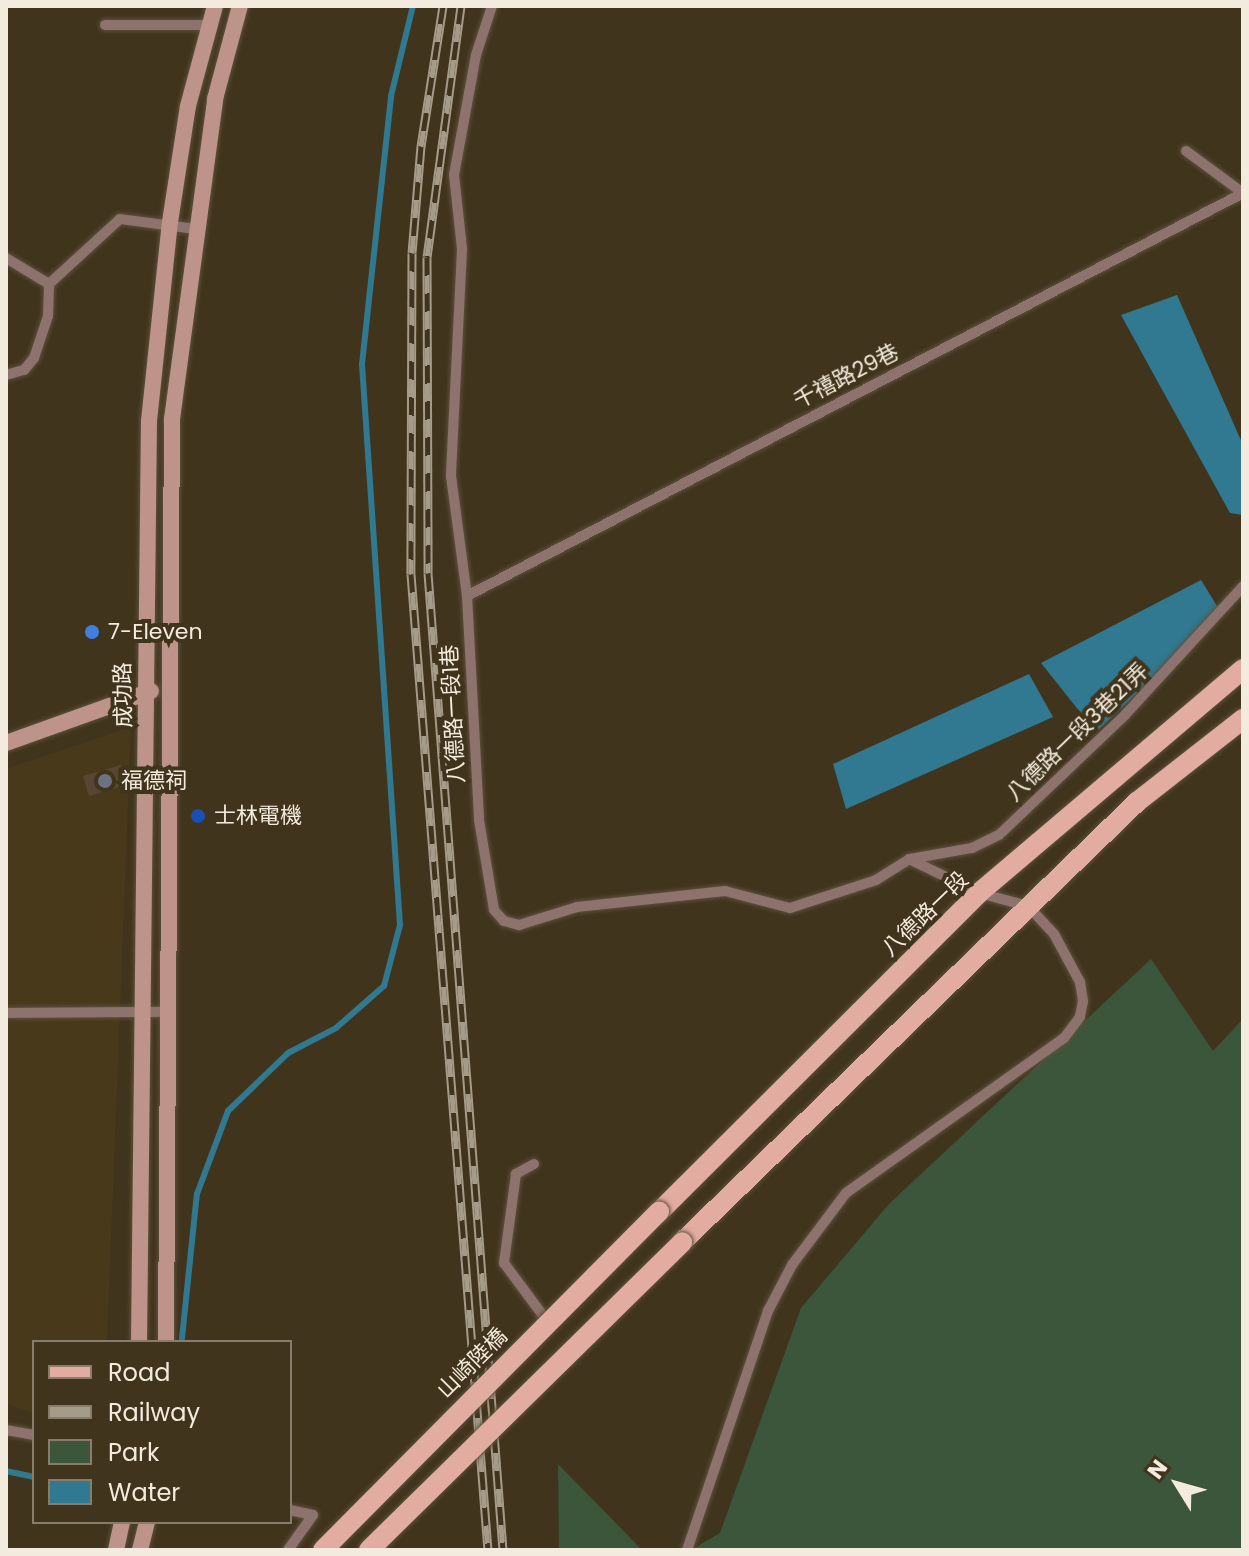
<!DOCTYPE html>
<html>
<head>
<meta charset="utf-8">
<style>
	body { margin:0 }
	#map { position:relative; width:1249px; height:1556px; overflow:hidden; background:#41341d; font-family:Poppins,"Noto Sans TC",sans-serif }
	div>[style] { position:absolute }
	.built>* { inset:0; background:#48391a }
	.green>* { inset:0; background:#3c563b }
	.water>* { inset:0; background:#307990 }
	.stream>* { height:6px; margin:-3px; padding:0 3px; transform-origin:3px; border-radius:3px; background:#307990 }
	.building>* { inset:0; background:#594632 }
	.roads { filter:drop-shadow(0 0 2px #5d513c) drop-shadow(0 0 2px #5d513c) }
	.lane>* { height:10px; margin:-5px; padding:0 5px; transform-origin:5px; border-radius:5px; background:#8d726d }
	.secondary>* { height:16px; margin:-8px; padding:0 8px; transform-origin:8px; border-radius:8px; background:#be938a }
	.primary>* { height:20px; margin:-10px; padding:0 10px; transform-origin:10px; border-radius:10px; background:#e3aca1 }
	.rail>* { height:9px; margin-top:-4.5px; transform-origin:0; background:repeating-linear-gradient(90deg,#41341d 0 18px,#a59b89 0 36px); box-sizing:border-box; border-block:2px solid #a59b89 }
	.bridges { filter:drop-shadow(0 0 2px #5d513c) drop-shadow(0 0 2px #5d513c) }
	.primary-bridge>* { height:20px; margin:-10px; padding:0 10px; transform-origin:10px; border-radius:10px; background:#e3aca1 }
	.dots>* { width:22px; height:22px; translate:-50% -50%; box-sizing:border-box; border:4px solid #41341d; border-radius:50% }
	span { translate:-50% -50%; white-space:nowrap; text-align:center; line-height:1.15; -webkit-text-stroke:8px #41341d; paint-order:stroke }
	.street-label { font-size:22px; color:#f3ebdd }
	.poi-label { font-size:22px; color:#f3ebdd }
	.left { translate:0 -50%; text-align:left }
	.frame { position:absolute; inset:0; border:8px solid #f3ebdd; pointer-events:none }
	.legend { position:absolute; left:32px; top:1340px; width:260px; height:184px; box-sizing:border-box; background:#41341d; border:2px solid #887d6a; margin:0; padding:10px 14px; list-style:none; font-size:24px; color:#f3ebdd }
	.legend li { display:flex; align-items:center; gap:16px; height:40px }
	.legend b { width:40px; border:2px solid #887d6a }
	.north { position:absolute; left:1137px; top:1444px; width:80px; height:80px; -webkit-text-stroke:6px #41341d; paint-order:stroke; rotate:307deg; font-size:22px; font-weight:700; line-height:32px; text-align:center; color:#f3ebdd }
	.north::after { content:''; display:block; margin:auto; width:28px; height:36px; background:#f3ebdd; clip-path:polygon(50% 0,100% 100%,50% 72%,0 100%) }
</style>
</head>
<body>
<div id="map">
	<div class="built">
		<div style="clip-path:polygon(131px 727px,107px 1342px,34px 1342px,32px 1413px,6px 1403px,6px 769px)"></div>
	</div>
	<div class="green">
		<div style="clip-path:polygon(1151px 959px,1213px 1051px,1243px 1019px,1243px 1550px,691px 1550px,720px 1533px,801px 1308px,889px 1204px)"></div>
		<div style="clip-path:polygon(558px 1464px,642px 1550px,559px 1550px)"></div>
	</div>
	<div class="water">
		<div style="clip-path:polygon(1177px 295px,1243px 445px,1243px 515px,1230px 513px,1121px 315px)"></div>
		<div style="clip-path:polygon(1201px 580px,1222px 614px,1096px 732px,1041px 663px)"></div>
		<div style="clip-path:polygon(1029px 674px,1053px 717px,846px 809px,833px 764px)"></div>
	</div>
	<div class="stream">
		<div style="left:182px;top:1338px;width:145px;rotate:-84.1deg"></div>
		<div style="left:197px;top:1194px;width:89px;rotate:-69.5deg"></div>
		<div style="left:228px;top:1111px;width:83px;rotate:-44deg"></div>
		<div style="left:288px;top:1053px;width:54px;rotate:-27.5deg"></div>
		<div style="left:336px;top:1028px;width:64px;rotate:-41.2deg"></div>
		<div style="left:384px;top:986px;width:63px;rotate:-75.3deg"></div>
		<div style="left:400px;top:925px;width:562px;rotate:-93.88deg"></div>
		<div style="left:362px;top:364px;width:270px;rotate:-83.8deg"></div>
		<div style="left:391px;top:96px;width:93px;rotate:-76.3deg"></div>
		<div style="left:6px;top:1471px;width:29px;rotate:12deg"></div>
	</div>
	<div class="building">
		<div style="clip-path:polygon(121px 765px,127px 785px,89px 796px,83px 776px)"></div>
	</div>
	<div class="roads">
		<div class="lane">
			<div style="left:492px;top:6px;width:52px;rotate:108.1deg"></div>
			<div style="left:476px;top:55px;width:122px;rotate:100.4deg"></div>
			<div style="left:454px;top:175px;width:74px;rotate:83.8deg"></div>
			<div style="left:462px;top:249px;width:227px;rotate:92.8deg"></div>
			<div style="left:451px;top:476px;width:121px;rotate:82.4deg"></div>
			<div style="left:467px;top:596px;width:224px;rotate:86.9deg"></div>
			<div style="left:479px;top:820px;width:91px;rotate:80.5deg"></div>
			<div style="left:494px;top:910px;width:15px;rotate:48deg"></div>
			<div style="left:504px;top:921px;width:16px;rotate:15deg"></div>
			<div style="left:519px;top:925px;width:61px;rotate:-17.2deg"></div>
			<div style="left:577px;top:907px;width:149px;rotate:-6.2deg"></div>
			<div style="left:725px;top:891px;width:67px;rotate:14.7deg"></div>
			<div style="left:790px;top:908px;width:90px;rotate:-18deg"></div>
			<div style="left:876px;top:880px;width:39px;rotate:-32deg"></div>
			<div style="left:909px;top:859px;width:78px;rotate:25.9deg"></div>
			<div style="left:979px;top:893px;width:51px;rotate:14.9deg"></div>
			<div style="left:1028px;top:906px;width:38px;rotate:47deg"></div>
			<div style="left:1054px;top:934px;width:55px;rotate:61.6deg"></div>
			<div style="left:1080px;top:982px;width:19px;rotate:81deg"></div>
			<div style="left:1083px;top:1001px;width:16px;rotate:101deg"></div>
			<div style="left:1080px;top:1017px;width:26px;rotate:127deg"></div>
			<div style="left:1064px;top:1038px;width:267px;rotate:144.6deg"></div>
			<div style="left:846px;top:1193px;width:90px;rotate:126.9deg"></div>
			<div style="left:792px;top:1265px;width:52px;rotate:117.6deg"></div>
			<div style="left:768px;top:1311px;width:252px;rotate:108.7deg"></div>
			<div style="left:105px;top:25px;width:105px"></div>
			<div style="left:1186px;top:151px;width:71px;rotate:36.4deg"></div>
			<div style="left:6px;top:258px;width:50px;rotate:31.2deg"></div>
			<div style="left:6px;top:375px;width:19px;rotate:-16deg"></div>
			<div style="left:24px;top:370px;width:16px;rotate:-50deg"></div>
			<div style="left:34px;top:358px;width:44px;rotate:-71.6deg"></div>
			<div style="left:48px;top:316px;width:32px;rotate:-88deg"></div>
			<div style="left:49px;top:284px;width:96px;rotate:-42.5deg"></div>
			<div style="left:120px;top:219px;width:77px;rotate:7.5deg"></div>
			<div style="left:467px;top:596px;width:874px;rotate:-27.44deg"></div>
			<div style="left:910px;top:859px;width:63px;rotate:-10.1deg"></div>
			<div style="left:972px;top:848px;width:30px;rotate:-26deg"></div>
			<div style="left:999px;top:835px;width:174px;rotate:-43.6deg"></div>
			<div style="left:1125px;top:715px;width:175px;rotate:-47.5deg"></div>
			<div style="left:6px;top:1013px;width:162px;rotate:-0.4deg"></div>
			<div style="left:534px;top:1164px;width:21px;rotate:151deg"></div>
			<div style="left:516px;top:1174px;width:90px;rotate:97.7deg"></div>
			<div style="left:504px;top:1263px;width:72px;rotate:53.4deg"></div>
			<div style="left:6px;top:1430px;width:28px;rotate:10deg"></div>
			<div style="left:288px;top:1550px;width:43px;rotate:-54.5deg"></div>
			<div style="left:313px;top:1515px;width:24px;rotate:-168deg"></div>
		</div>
		<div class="secondary">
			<div style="left:6px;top:743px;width:154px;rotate:-19.7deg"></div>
			<div style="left:139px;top:1342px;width:921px;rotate:-89.38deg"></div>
			<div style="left:149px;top:421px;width:200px;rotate:-84deg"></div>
			<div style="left:170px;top:222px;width:117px;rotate:-81.2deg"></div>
			<div style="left:188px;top:106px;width:104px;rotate:-74.9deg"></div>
			<div style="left:166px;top:1342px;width:923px;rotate:-89.63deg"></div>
			<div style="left:172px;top:419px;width:323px;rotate:-82.3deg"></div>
			<div style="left:215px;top:99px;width:96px;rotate:-75deg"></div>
			<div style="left:116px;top:1550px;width:29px;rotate:-78deg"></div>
			<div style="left:140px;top:1550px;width:29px;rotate:-76deg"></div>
		</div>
		<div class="primary">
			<div style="left:659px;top:1212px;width:452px;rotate:-44.9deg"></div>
			<div style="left:979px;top:893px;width:346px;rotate:-40.3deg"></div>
			<div style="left:682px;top:1242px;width:633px;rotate:-44.04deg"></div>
			<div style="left:1137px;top:802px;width:135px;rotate:-38.1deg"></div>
		</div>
	</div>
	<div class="rail">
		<div style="left:443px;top:6px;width:142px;rotate:98.9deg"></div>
		<div style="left:421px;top:146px;width:107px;rotate:94.8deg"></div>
		<div style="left:412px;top:253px;width:321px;rotate:90.2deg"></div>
		<div style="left:411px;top:574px;width:979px;rotate:85.49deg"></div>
		<div style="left:461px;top:6px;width:253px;rotate:97.7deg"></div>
		<div style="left:427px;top:257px;width:316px;rotate:89.8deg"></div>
		<div style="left:428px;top:573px;width:980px;rotate:85.61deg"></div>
	</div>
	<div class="bridges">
		<div class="primary-bridge">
			<div style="left:323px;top:1550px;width:477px;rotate:-45.2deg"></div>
			<div style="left:369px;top:1550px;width:439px;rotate:-44.5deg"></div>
		</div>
	</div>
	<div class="dots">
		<div style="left:92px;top:632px;background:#3f7fe0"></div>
		<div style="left:105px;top:781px;background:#6b7280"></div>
		<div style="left:198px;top:816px;background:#1a4fb4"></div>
	</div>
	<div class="street-label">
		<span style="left:846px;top:376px;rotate:-27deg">千禧路29巷</span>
		<span style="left:123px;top:695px;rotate:-91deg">成功路</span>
		<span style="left:453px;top:714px;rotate:-93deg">八德路一段1巷</span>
		<span style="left:1077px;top:732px;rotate:-44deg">八德路一段3巷21弄</span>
		<span style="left:925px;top:914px;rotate:-44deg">八德路一段</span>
		<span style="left:472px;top:1363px;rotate:-45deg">山崎陸橋</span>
	</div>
	<div class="poi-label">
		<span class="left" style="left:108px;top:632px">7-Eleven</span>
		<span class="left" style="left:121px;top:781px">福德祠</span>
		<span class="left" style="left:214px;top:816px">士林電機</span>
	</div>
	<div class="frame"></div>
	<ul class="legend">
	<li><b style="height:10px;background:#e3aca1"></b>Road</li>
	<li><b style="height:10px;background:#a59b89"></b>Railway</li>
	<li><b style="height:22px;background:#3c563b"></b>Park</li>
	<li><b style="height:22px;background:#307990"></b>Water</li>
	</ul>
	<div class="north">N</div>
</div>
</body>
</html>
